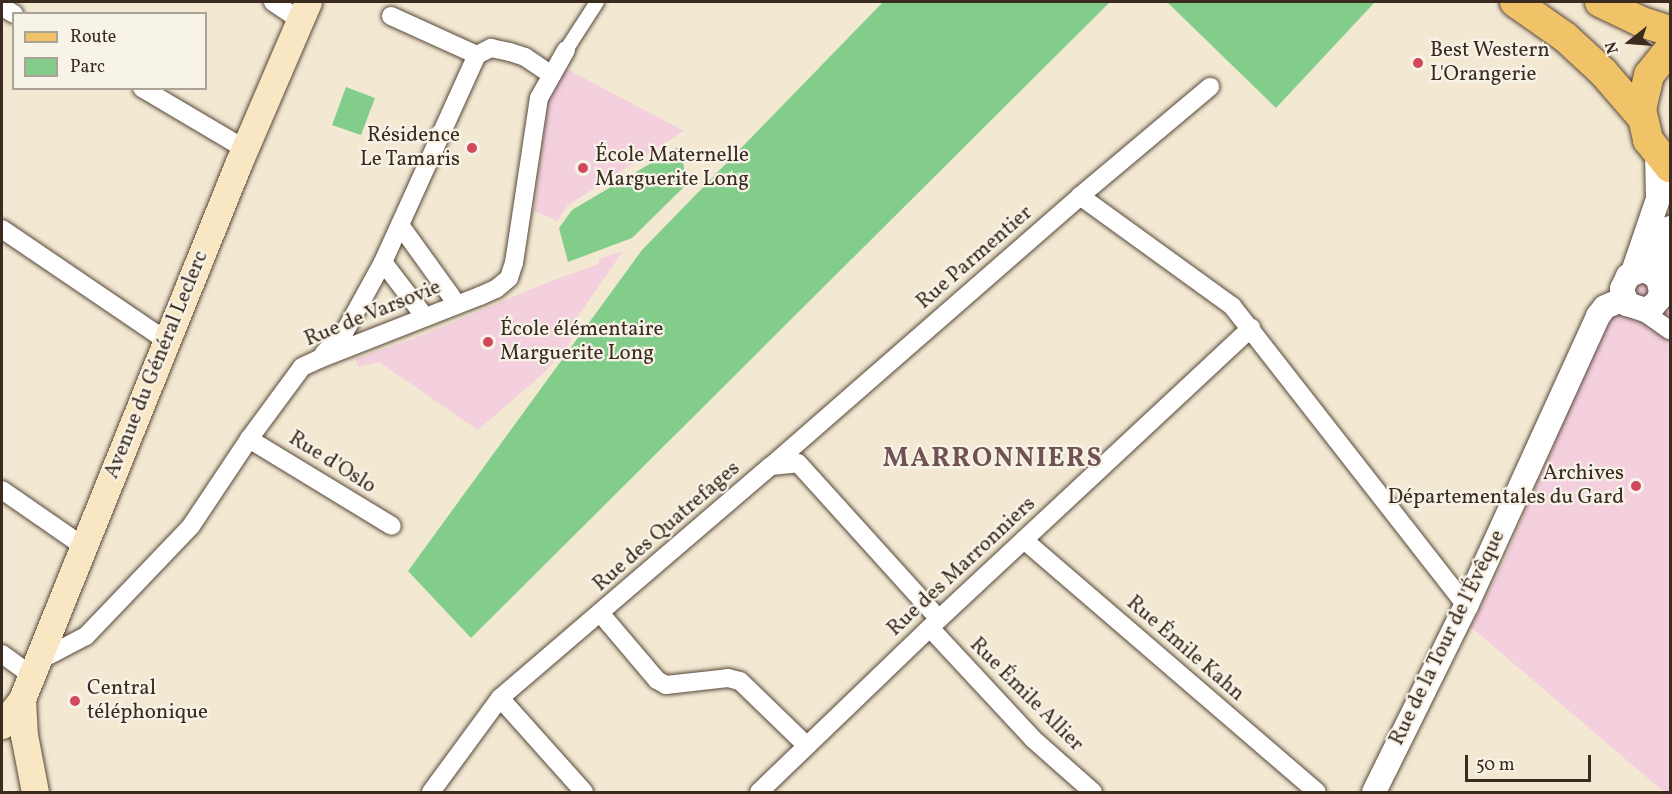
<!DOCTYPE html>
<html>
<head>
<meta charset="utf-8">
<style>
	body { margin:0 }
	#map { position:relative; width:1672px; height:794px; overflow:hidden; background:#f3e9d3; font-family:Vollkorn,serif }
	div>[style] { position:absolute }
	.built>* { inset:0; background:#f4cfde }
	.green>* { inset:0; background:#83cd8a }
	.roads { filter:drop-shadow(0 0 2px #574739) drop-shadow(0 0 2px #574739) }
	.pedestrian>* { height:14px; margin:-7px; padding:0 7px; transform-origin:7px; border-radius:7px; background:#fff }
	.minor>* { height:18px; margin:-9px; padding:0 9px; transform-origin:9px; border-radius:9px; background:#fff }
	.tertiary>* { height:24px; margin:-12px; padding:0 12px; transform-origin:12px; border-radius:12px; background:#fff }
	.secondary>* { height:27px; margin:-13.5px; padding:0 13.5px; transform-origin:13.5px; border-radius:13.5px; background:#f9e7c3 }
	.primary>* { height:30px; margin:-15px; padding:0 15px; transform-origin:15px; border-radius:15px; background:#f0c369 }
	.dots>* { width:16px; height:16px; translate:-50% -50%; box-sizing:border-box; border:3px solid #f7f3e8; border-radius:50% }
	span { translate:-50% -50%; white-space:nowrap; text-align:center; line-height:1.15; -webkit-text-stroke:4.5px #f7f3e8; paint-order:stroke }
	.poi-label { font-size:21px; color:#3b2a1e }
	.left { translate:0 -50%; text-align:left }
	.right { translate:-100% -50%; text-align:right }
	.street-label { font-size:21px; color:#3b2a1e }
	.district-label { font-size:27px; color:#705252; font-weight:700; letter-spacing:1.5px }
	.frame { position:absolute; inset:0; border:3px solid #3b2a1e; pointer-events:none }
	.legend { position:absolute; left:12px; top:12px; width:195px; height:78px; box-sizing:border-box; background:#f7f3e8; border:2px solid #aca397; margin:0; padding:8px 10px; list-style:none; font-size:18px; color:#3b2a1e }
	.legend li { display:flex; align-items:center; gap:12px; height:30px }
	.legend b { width:30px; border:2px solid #aca397 }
	.north { position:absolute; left:1600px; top:12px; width:60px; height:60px; -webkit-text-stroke:4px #f7f3e8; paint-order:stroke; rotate:253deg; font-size:16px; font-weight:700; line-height:24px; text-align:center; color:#3b2a1e }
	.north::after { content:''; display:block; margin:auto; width:21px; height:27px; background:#3b2a1e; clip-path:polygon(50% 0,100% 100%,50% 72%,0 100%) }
	.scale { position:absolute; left:1465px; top:755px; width:126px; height:27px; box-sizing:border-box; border:3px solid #3b2a1e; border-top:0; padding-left:8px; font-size:18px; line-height:21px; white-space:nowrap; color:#3b2a1e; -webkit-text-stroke:4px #f7f3e8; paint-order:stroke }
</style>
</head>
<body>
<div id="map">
	<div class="built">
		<div style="clip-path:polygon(565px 68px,684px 131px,568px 205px,557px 221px,534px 211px,549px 96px)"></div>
		<div style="clip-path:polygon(1670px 234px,1670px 792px,1664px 792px,1471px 627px,1503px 563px,1639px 247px)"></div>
		<div style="clip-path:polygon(623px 251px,576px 319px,569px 344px,544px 373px,478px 430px,379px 362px,359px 367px,355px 359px,413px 339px,551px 281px,599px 264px,599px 259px)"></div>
	</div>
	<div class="green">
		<div style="clip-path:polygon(883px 2px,1110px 2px,471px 638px,408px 571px,642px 250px)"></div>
		<div style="clip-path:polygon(1167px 2px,1375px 2px,1276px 108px)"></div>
		<div style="clip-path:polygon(346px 87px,375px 98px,361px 135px,332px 125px)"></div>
		<div style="clip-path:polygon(680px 146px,687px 184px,632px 238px,568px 262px,559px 228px,572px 210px)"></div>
	</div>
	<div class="roads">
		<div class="pedestrian">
			<div style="left:566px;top:50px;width:57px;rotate:-57.1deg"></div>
		</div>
		<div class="minor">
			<div style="left:273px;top:2px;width:32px;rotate:34deg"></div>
			<div style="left:2px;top:7px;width:14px;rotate:30deg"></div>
			<div style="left:391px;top:16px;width:94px;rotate:24.4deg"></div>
			<div style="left:142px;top:88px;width:120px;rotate:30.6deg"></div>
			<div style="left:1080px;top:196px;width:188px;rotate:35.9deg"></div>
			<div style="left:1232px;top:306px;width:380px;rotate:52deg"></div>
			<div style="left:400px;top:225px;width:89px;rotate:54.2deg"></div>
			<div style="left:2px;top:229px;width:199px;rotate:34.2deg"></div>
			<div style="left:1641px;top:310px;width:35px;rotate:35deg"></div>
			<div style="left:425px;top:317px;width:69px;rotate:-127.4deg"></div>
			<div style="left:383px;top:262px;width:227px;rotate:-65.6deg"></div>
			<div style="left:477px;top:55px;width:16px;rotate:-27deg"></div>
			<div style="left:491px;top:48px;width:19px;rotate:12deg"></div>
			<div style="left:510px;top:52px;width:16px;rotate:18deg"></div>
			<div style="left:525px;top:57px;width:32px;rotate:34deg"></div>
			<div style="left:324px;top:353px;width:28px;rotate:-45deg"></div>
			<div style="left:344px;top:333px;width:81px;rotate:-61.2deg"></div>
			<div style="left:249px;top:439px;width:167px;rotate:31.3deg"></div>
			<div style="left:771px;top:466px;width:410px;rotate:-41.1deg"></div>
			<div style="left:1080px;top:196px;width:170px;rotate:-40deg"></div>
			<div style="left:2px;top:490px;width:98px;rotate:34.7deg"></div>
			<div style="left:1024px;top:540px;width:386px;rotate:40.7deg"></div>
			<div style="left:601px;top:614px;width:87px;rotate:49.7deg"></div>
			<div style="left:657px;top:680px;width:10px;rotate:29deg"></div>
			<div style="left:666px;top:685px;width:62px;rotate:-6.4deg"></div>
			<div style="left:728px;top:678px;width:12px;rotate:14deg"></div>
			<div style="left:740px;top:681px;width:93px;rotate:44.1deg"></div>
			<div style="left:930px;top:628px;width:151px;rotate:47.1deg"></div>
			<div style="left:1033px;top:739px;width:80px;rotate:41.5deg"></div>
			<div style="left:2px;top:654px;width:37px;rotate:36deg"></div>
			<div style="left:38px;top:661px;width:54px;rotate:-27.5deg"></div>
			<div style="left:86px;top:636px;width:152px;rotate:-46.3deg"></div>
			<div style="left:191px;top:526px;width:105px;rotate:-56.3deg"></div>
			<div style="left:249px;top:439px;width:89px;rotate:-53.6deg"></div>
			<div style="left:302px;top:367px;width:19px;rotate:-25deg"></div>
			<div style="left:319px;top:359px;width:173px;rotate:-21.4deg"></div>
			<div style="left:480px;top:296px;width:17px;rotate:-24deg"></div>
			<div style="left:496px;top:289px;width:17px;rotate:-40deg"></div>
			<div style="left:509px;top:278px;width:16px;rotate:-72deg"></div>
			<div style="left:514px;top:263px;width:167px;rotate:-81.4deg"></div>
			<div style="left:539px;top:98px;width:55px;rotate:-60.6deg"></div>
			<div style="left:500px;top:698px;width:126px;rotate:48.2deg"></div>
			<div style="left:431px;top:792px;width:117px;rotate:-53.7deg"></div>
			<div style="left:500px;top:698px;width:357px;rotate:-40.6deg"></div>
			<div style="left:771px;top:466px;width:27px;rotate:-6deg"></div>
			<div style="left:798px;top:463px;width:210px;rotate:47.9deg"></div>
			<div style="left:759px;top:792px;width:250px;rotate:-43.9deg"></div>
			<div style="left:939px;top:619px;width:427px;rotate:-43deg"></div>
		</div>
		<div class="tertiary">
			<div style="left:1633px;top:272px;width:77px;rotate:-71.1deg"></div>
			<div style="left:1658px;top:199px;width:46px;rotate:-91.2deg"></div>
			<div style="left:1658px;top:279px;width:9px;rotate:-139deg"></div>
			<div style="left:1651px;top:273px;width:9px;rotate:-162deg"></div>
			<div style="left:1642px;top:270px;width:15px;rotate:157deg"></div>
			<div style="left:1628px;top:276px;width:14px;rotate:115deg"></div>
			<div style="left:1622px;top:289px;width:16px;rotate:72deg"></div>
			<div style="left:1627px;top:304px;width:19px;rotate:18deg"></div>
			<div style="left:1645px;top:310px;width:10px;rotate:-29deg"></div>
			<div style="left:1654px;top:305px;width:8px;rotate:-50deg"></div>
			<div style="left:1659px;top:299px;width:8px;rotate:-76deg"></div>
			<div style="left:1661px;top:291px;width:12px;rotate:-104deg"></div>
			<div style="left:1658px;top:279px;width:26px;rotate:-92deg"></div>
			<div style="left:1657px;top:253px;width:28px;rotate:-63deg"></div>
			<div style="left:1374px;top:792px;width:208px;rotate:-63.7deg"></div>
			<div style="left:1466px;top:606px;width:319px;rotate:-65.5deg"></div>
			<div style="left:1598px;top:316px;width:11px;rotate:-52deg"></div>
			<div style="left:1605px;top:307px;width:21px;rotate:-23deg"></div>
		</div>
		<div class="secondary">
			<div style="left:22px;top:699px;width:36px;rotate:87deg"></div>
			<div style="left:24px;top:735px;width:58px;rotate:79.1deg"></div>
			<div style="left:2px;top:725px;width:33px;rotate:-52deg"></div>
			<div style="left:22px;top:699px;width:579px;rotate:-68deg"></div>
			<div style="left:239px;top:162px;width:174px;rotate:-66.7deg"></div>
		</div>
		<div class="primary">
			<div style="left:1515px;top:2px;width:61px;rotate:35deg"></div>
			<div style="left:1565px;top:37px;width:52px;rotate:42.6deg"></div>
			<div style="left:1603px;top:72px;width:60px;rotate:49.1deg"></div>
			<div style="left:1600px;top:2px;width:47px;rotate:25.5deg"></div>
			<div style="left:1642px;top:22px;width:29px;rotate:18deg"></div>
			<div style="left:1670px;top:49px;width:33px;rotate:129deg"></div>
			<div style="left:1649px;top:75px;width:35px;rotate:103deg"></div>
			<div style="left:1641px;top:109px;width:32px;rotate:77deg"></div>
			<div style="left:1648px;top:140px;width:35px;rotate:51deg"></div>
		</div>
	</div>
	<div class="dots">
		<div style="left:1418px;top:63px;background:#d1495b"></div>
		<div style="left:472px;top:148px;background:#d1495b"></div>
		<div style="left:583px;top:168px;background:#d1495b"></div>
		<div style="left:488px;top:342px;background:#d1495b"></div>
		<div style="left:1636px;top:486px;background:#d1495b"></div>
		<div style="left:75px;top:701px;background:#d1495b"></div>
	</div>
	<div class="poi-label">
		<span class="left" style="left:1430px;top:63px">Best Western<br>L'Orangerie</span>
		<span class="right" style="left:460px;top:148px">Résidence<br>Le Tamaris</span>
		<span class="left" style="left:595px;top:168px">École Maternelle<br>Marguerite Long</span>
		<span class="left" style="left:500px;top:342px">École élémentaire<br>Marguerite Long</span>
		<span class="right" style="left:1624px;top:486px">Archives<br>Départementales du Gard</span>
		<span class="left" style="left:87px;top:701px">Central<br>téléphonique</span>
	</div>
	<div class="street-label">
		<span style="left:975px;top:258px;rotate:-41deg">Rue Parmentier</span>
		<span style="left:373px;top:314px;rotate:-22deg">Rue de Varsovie</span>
		<span style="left:157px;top:365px;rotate:-68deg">Avenue du Général Leclerc</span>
		<span style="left:332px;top:463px;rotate:32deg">Rue d'Oslo</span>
		<span style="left:667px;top:527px;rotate:-41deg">Rue des Quatrefages</span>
		<span style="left:962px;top:567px;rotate:-43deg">Rue des Marronniers</span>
		<span style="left:1448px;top:638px;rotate:-64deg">Rue de la Tour de l'Évêque</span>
		<span style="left:1185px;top:649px;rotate:41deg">Rue Émile Kahn</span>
		<span style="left:1026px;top:695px;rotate:45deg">Rue Émile Allier</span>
	</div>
	<div class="district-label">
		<span style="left:993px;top:460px">MARRONNIERS</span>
	</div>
	<div class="frame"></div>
	<ul class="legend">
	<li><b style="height:8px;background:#f0c369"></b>Route</li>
	<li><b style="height:16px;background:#83cd8a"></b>Parc</li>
	</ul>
	<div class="north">N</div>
	<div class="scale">50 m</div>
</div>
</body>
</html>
